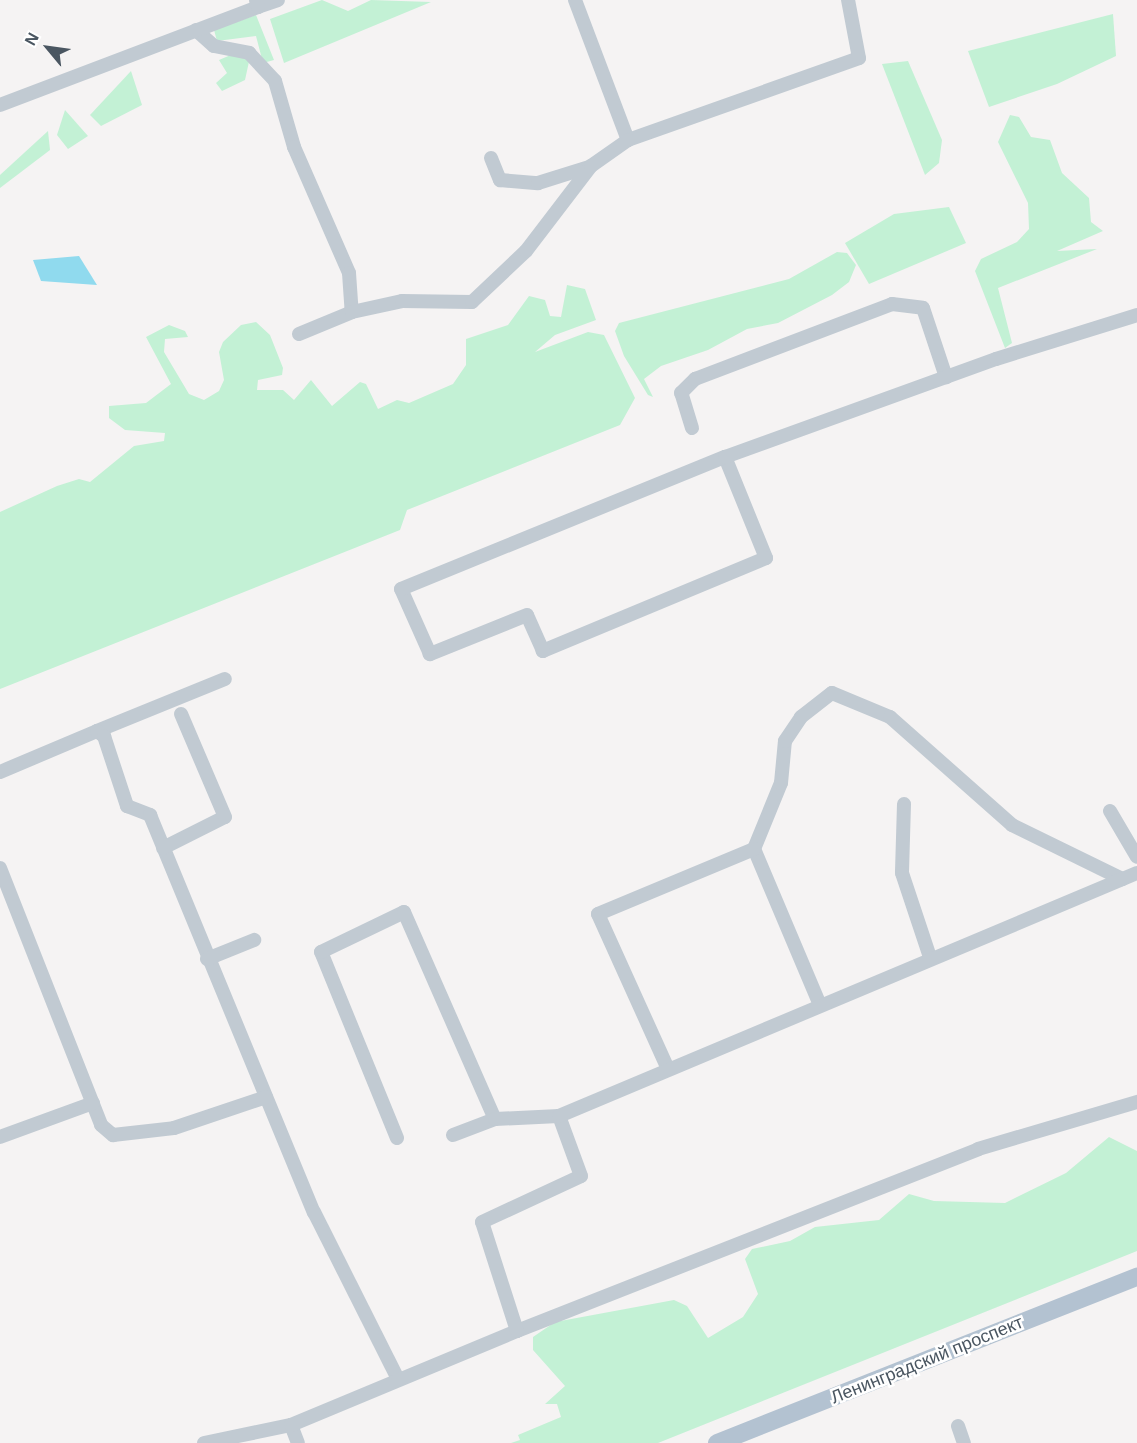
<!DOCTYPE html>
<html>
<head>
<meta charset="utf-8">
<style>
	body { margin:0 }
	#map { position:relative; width:1137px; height:1443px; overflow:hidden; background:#f5f3f3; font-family:Arial,sans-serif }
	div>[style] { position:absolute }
	.green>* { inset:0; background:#c3f1d5 }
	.water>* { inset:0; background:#90daee }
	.minor>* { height:14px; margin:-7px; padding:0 7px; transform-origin:7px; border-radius:7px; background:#c1cad2 }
	.major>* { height:18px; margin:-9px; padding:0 9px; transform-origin:9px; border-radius:9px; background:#b3c2d1 }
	span { translate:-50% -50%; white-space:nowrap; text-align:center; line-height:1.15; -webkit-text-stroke:5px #fff; paint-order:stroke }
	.street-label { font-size:18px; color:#4a5661 }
	.north { position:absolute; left:18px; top:18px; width:60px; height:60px; -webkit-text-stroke:4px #fff; paint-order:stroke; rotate:299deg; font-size:16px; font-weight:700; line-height:24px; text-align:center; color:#4a5661 }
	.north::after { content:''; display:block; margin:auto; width:21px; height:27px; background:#4a5661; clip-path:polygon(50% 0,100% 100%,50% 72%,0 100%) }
</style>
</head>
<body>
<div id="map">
	<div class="green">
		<div style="clip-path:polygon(322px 0,348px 11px,371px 0,431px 2px,284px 63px,270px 19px)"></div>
		<div style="clip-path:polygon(1113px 14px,1116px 56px,1057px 84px,989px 107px,968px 51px)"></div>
		<div style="clip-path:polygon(256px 15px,274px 60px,263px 63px,256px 36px,217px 41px,214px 30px)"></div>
		<div style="clip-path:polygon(233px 54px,250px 57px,245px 80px,222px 91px,216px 83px,227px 73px,219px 60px)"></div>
		<div style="clip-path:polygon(908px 61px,942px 140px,939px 163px,925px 175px,882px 64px)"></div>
		<div style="clip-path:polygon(131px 71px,142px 105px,101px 126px,90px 115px)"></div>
		<div style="clip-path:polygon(65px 110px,88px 136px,68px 149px,57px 135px)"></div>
		<div style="clip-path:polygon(1010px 115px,1019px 117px,1031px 137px,1050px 140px,1062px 173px,1089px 198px,1091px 222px,1103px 231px,1057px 251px,1097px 249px,998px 288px,1012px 343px,1005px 348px,975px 271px,981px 259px,1017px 242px,1029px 229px,1028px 203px,998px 142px)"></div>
		<div style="clip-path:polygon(48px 131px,50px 150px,0 188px,0 175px)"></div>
		<div style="clip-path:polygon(949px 207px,966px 243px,869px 284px,845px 243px,894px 214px)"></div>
		<div style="clip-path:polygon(837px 252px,847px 253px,856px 265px,849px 282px,832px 295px,778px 323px,747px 329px,708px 350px,661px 366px,644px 379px,653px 397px,648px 395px,624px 356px,615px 331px,619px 323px,789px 279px)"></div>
		<div style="clip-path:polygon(567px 285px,585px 289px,596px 320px,555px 335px,535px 352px,588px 332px,604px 335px,635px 398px,620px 425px,407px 510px,400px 530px,0 689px,0 512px,57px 486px,79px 479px,90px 482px,134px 446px,164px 441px,165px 433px,125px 430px,109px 418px,109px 406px,146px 403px,171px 384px,146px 337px,169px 325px,185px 331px,188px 337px,165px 339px,164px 352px,189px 394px,204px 400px,219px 391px,224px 380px,219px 352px,223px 342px,241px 325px,256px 322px,270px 335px,283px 368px,282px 375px,258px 380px,257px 390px,283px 390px,294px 400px,311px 380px,332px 406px,360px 382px,366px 384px,378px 409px,397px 400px,409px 403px,453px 384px,466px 365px,466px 339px,508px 325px,529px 296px,545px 300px,550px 316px,561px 317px)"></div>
		<div style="clip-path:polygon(1109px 1137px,1137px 1151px,1137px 1251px,658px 1443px,511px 1443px,520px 1440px,518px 1435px,561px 1417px,557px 1404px,545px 1404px,565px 1386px,533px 1350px,533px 1337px,555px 1322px,674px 1300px,687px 1306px,708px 1338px,743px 1317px,758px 1294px,745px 1259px,752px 1249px,790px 1241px,815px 1227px,879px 1220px,909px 1194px,934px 1201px,1005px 1203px,1066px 1173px)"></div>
	</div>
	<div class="water">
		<div style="clip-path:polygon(79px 256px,97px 285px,41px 281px,33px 260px)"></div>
	</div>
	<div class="minor">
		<div style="left:575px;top:0;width:150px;rotate:69.3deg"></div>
		<div style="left:628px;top:140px;width:245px;rotate:-19.5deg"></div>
		<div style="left:859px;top:58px;width:59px;rotate:-100.7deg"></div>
		<div style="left:258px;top:7px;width:21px;rotate:-19deg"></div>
		<div style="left:196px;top:30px;width:24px;rotate:42deg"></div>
		<div style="left:214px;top:46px;width:36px;rotate:11deg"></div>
		<div style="left:249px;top:53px;width:38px;rotate:47deg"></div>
		<div style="left:275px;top:81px;width:69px;rotate:73.9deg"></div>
		<div style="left:294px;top:147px;width:137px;rotate:66.4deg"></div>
		<div style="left:349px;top:273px;width:39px;rotate:86deg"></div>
		<div style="left:0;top:105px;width:276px;rotate:-20.8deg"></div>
		<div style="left:258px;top:7px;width:7px;rotate:-106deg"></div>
		<div style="left:491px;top:158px;width:24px;rotate:68deg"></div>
		<div style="left:500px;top:180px;width:38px;rotate:5deg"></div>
		<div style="left:538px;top:183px;width:53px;rotate:-17.4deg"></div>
		<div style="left:299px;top:334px;width:57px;rotate:-22.5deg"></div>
		<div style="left:352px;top:312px;width:51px;rotate:-12.4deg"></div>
		<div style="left:402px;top:301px;width:70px;rotate:0.8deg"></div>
		<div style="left:472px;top:302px;width:74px;rotate:-43.4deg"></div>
		<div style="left:526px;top:251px;width:107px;rotate:-52.6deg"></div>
		<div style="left:591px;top:166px;width:45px;rotate:-35.1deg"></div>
		<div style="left:692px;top:428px;width:37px;rotate:-107deg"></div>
		<div style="left:681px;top:393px;width:20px;rotate:-45deg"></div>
		<div style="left:695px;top:379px;width:211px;rotate:-20.8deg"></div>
		<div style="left:892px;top:304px;width:31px;rotate:7deg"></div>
		<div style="left:923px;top:308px;width:73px;rotate:71.6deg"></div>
		<div style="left:725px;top:457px;width:109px;rotate:67.9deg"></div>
		<div style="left:766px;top:558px;width:242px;rotate:157.4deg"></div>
		<div style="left:543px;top:651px;width:39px;rotate:-114deg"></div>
		<div style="left:527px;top:615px;width:105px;rotate:158.1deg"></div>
		<div style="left:430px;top:654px;width:71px;rotate:-114deg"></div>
		<div style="left:401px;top:589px;width:350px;rotate:-22.2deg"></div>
		<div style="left:725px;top:457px;width:288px;rotate:-19.9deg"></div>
		<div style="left:996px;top:359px;width:148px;rotate:-17.3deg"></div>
		<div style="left:97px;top:731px;width:138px;rotate:-22.1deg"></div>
		<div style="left:0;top:772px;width:105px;rotate:-22.9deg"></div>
		<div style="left:97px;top:731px;width:9px;rotate:36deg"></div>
		<div style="left:104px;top:736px;width:74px;rotate:71.8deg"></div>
		<div style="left:127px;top:806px;width:25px;rotate:21deg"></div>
		<div style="left:150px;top:815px;width:430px;rotate:67.6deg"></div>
		<div style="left:314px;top:1212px;width:187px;rotate:63.3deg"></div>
		<div style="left:904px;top:804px;width:69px;rotate:91.7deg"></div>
		<div style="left:902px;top:873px;width:89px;rotate:71.6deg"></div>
		<div style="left:1110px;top:811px;width:53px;rotate:59.6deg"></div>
		<div style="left:163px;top:848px;width:69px;rotate:-26.6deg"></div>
		<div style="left:225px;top:817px;width:112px;rotate:-113.1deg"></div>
		<div style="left:0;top:868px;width:276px;rotate:68.5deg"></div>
		<div style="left:101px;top:1125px;width:16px;rotate:40deg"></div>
		<div style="left:113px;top:1135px;width:61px;rotate:-6.5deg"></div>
		<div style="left:174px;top:1128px;width:97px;rotate:-18.6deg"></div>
		<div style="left:207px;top:959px;width:51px;rotate:-22deg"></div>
		<div style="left:820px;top:1005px;width:169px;rotate:-112.9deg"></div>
		<div style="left:754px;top:849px;width:71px;rotate:-67.8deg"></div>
		<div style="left:781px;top:783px;width:42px;rotate:-84.6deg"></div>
		<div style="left:785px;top:741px;width:29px;rotate:-56deg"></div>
		<div style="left:801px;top:717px;width:39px;rotate:-38deg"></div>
		<div style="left:832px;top:693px;width:63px;rotate:22.5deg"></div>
		<div style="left:890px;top:717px;width:163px;rotate:41.5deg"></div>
		<div style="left:1012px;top:825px;width:123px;rotate:26.1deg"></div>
		<div style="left:668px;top:1069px;width:170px;rotate:-114.3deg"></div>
		<div style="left:598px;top:914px;width:169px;rotate:-22.6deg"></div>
		<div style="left:453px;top:1135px;width:45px;rotate:-20.9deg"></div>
		<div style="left:0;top:1137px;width:99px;rotate:-20.1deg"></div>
		<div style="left:397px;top:1138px;width:201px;rotate:-112.2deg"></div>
		<div style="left:321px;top:952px;width:92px;rotate:-25.7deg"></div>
		<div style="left:404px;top:912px;width:226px;rotate:66.3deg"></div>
		<div style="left:495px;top:1119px;width:64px;rotate:-2.7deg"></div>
		<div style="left:517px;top:1331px;width:496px;rotate:-21.5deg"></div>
		<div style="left:978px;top:1149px;width:166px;rotate:-16.5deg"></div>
		<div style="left:291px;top:1425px;width:19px;rotate:69deg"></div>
		<div style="left:958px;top:1426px;width:18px;rotate:71deg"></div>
		<div style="left:204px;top:1443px;width:89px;rotate:-11.7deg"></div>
		<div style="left:291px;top:1425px;width:245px;rotate:-22.6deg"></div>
		<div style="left:517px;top:1331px;width:114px;rotate:-107.8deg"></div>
		<div style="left:482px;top:1222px;width:109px;rotate:-24.9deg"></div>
		<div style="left:581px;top:1176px;width:64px;rotate:-110.1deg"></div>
		<div style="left:559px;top:1116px;width:627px;rotate:-22.8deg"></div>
	</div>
	<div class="major">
		<div style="left:717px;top:1443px;width:452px;rotate:-21.6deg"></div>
	</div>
	<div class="street-label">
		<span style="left:927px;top:1360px;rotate:-22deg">Ленинградский проспект</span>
	</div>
	<div class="north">N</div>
</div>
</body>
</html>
